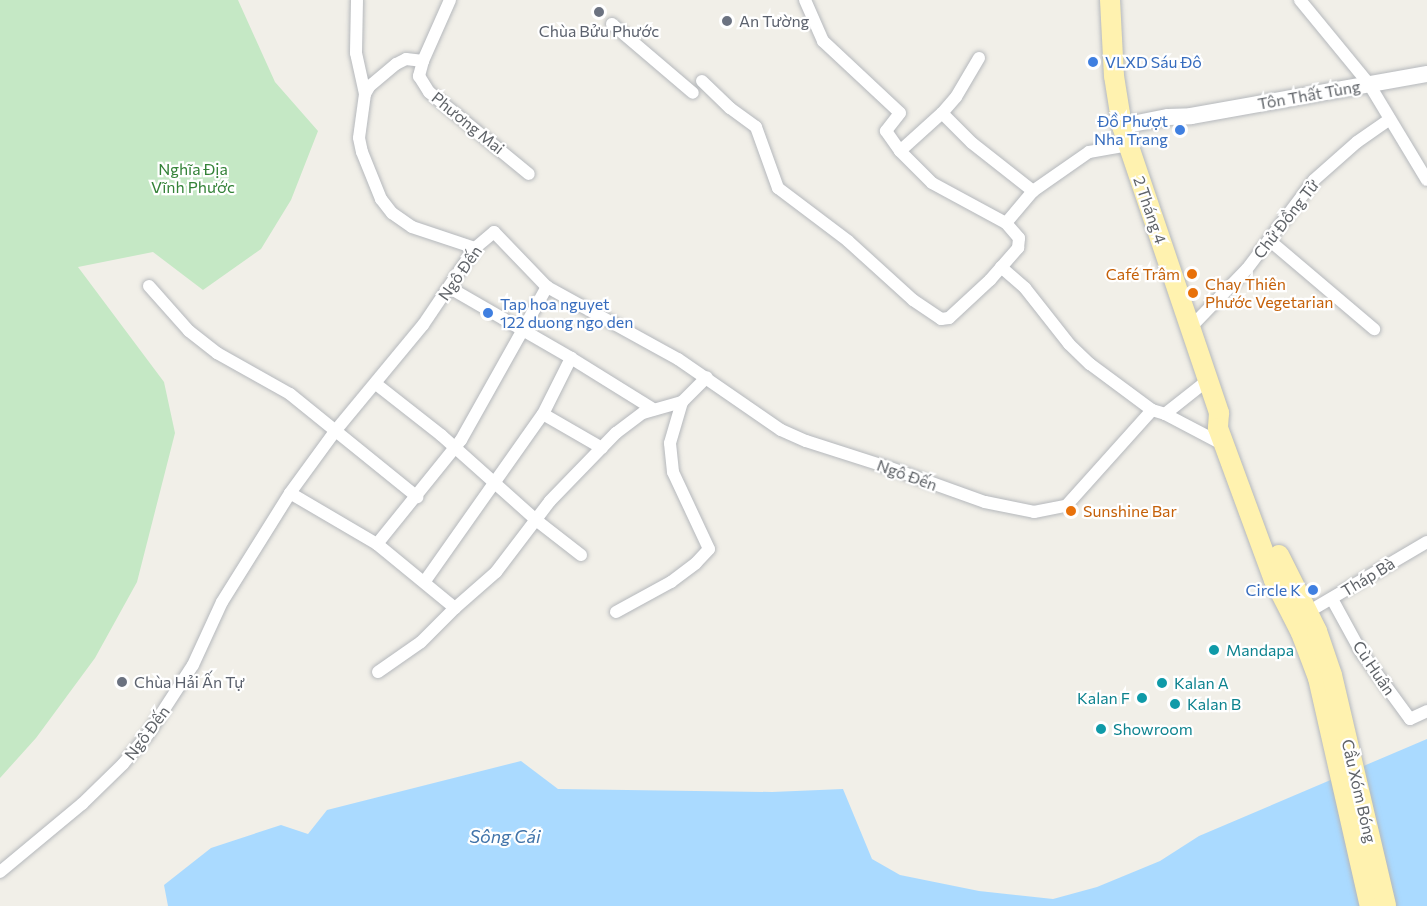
<!DOCTYPE html>
<html>
<head>
<meta charset="utf-8">
<style>
	body { margin:0 }
	#map { position:relative; width:1427px; height:906px; overflow:hidden; background:#f1efe8; font-family:Commissioner,sans-serif }
	div>[style] { position:absolute }
	.green>* { inset:0; background:#c5e8c5 }
	.water>* { inset:0; background:#aadaff }
	.roads { filter:drop-shadow(0 0 2px #b5b8bc) drop-shadow(0 0 2px #b5b8bc) }
	.street>* { height:12px; margin:-6px; padding:0 6px; transform-origin:6px; border-radius:6px; background:#fff }
	.secondary>* { height:16px; margin:-8px; padding:0 8px; transform-origin:8px; border-radius:8px; background:#fff }
	.primary>* { height:20px; margin:-10px; padding:0 10px; transform-origin:10px; border-radius:10px; background:#fff2af }
	.dots>* { width:16px; height:16px; translate:-50% -50%; box-sizing:border-box; border:3px solid #fff; border-radius:50% }
	span { translate:-50% -50%; white-space:nowrap; text-align:center; line-height:1.15; -webkit-text-stroke:4.5px #fff; paint-order:stroke }
	.worship-label { font-size:16px; color:#5b616d }
	.left { translate:0 -50%; text-align:left }
	.shop-label { font-size:16px; color:#366cbe }
	.right { translate:-100% -50%; text-align:right }
	.street-label { font-size:16px; color:#5f6368 }
	.park-label { font-size:16px; color:#348238 }
	.food-label { font-size:16px; color:#c56008 }
	.culture-label { font-size:16px; color:#0d838f }
	.water-label { font-size:18px; color:#4174aa; font-style:italic }
</style>
</head>
<body>
<div id="map">
	<div class="green">
		<div style="clip-path:polygon(0 0,238px 0,275px 82px,318px 131px,291px 200px,261px 249px,203px 290px,153px 252px,78px 267px,164px 382px,175px 433px,137px 582px,95px 658px,36px 738px,0 778px)"></div>
	</div>
	<div class="water">
		<div style="clip-path:polygon(1427px 739px,1427px 906px,168px 906px,164px 885px,211px 848px,281px 825px,308px 834px,327px 810px,521px 761px,558px 789px,772px 792px,843px 789px,872px 859px,900px 875px,979px 891px,1053px 899px,1097px 887px,1160px 861px,1199px 836px)"></div>
	</div>
	<div class="roads">
		<div class="street">
			<div style="left:357px;top:0;width:53px;rotate:91.1deg"></div>
			<div style="left:356px;top:53px;width:42px;rotate:77.6deg"></div>
			<div style="left:450px;top:0;width:67px;rotate:113.9deg"></div>
			<div style="left:423px;top:61px;width:16px;rotate:105deg"></div>
			<div style="left:419px;top:76px;width:19px;rotate:58deg"></div>
			<div style="left:429px;top:92px;width:129px;rotate:39.4deg"></div>
			<div style="left:805px;top:0;width:45px;rotate:66.3deg"></div>
			<div style="left:823px;top:41px;width:105px;rotate:43.1deg"></div>
			<div style="left:900px;top:113px;width:23px;rotate:128deg"></div>
			<div style="left:886px;top:131px;width:24px;rotate:55deg"></div>
			<div style="left:900px;top:151px;width:45px;rotate:45deg"></div>
			<div style="left:932px;top:183px;width:84px;rotate:28.4deg"></div>
			<div style="left:1300px;top:0;width:109px;rotate:50.6deg"></div>
			<div style="left:1369px;top:84px;width:112px;rotate:58.9deg"></div>
			<div style="left:612px;top:24px;width:106px;rotate:40.4deg"></div>
			<div style="left:979px;top:58px;width:45px;rotate:120.5deg"></div>
			<div style="left:956px;top:97px;width:21px;rotate:131deg"></div>
			<div style="left:942px;top:113px;width:42px;rotate:45deg"></div>
			<div style="left:972px;top:143px;width:78px;rotate:38.2deg"></div>
			<div style="left:423px;top:61px;width:17px;rotate:-173deg"></div>
			<div style="left:406px;top:59px;width:11px;rotate:153deg"></div>
			<div style="left:396px;top:64px;width:35px;rotate:140deg"></div>
			<div style="left:369px;top:87px;width:8px;rotate:120deg"></div>
			<div style="left:365px;top:94px;width:44px;rotate:97.8deg"></div>
			<div style="left:359px;top:138px;width:14px;rotate:78deg"></div>
			<div style="left:362px;top:152px;width:51px;rotate:68deg"></div>
			<div style="left:381px;top:199px;width:18px;rotate:52deg"></div>
			<div style="left:392px;top:213px;width:24px;rotate:35deg"></div>
			<div style="left:412px;top:227px;width:66px;rotate:18.4deg"></div>
			<div style="left:702px;top:81px;width:39px;rotate:44deg"></div>
			<div style="left:730px;top:108px;width:32px;rotate:36deg"></div>
			<div style="left:756px;top:127px;width:65px;rotate:70.2deg"></div>
			<div style="left:778px;top:188px;width:88px;rotate:37.1deg"></div>
			<div style="left:848px;top:241px;width:88px;rotate:42.2deg"></div>
			<div style="left:913px;top:300px;width:34px;rotate:34deg"></div>
			<div style="left:941px;top:319px;width:8px;rotate:-7deg"></div>
			<div style="left:949px;top:318px;width:56px;rotate:-42.8deg"></div>
			<div style="left:990px;top:280px;width:43px;rotate:-48.8deg"></div>
			<div style="left:1018px;top:248px;width:10px;rotate:-84deg"></div>
			<div style="left:1019px;top:238px;width:20px;rotate:-131deg"></div>
			<div style="left:1006px;top:223px;width:42px;rotate:-49.8deg"></div>
			<div style="left:1033px;top:191px;width:68px;rotate:-34.9deg"></div>
			<div style="left:1089px;top:152px;width:40px;rotate:-10deg"></div>
			<div style="left:900px;top:151px;width:57px;rotate:-42.1deg"></div>
			<div style="left:1269px;top:240px;width:138px;rotate:40.3deg"></div>
			<div style="left:1001px;top:267px;width:32px;rotate:41deg"></div>
			<div style="left:1025px;top:288px;width:71px;rotate:51.8deg"></div>
			<div style="left:1069px;top:344px;width:29px;rotate:44deg"></div>
			<div style="left:1090px;top:364px;width:77px;rotate:36.6deg"></div>
			<div style="left:1152px;top:410px;width:14px;rotate:17deg"></div>
			<div style="left:1165px;top:414px;width:67px;rotate:27.7deg"></div>
			<div style="left:149px;top:286px;width:60px;rotate:48.4deg"></div>
			<div style="left:189px;top:331px;width:36px;rotate:38deg"></div>
			<div style="left:217px;top:353px;width:84px;rotate:29.3deg"></div>
			<div style="left:290px;top:394px;width:164px;rotate:39deg"></div>
			<div style="left:450px;top:288px;width:140px;rotate:30deg"></div>
			<div style="left:571px;top:358px;width:97px;rotate:31.9deg"></div>
			<div style="left:1190px;top:328px;width:82px;rotate:-46deg"></div>
			<div style="left:1247px;top:269px;width:111px;rotate:-53deg"></div>
			<div style="left:1314px;top:180px;width:57px;rotate:-41.5deg"></div>
			<div style="left:1357px;top:142px;width:40px;rotate:-34.9deg"></div>
			<div style="left:376px;top:384px;width:83px;rotate:38.1deg"></div>
			<div style="left:441px;top:435px;width:127px;rotate:41.8deg"></div>
			<div style="left:536px;top:520px;width:57px;rotate:37.9deg"></div>
			<div style="left:543px;top:414px;width:68px;rotate:30deg"></div>
			<div style="left:1165px;top:414px;width:55px;rotate:-38.3deg"></div>
			<div style="left:290px;top:493px;width:101px;rotate:30.4deg"></div>
			<div style="left:377px;top:544px;width:101px;rotate:39.4deg"></div>
			<div style="left:455px;top:608px;width:55px;rotate:-41.3deg"></div>
			<div style="left:496px;top:572px;width:89px;rotate:-52.7deg"></div>
			<div style="left:550px;top:501px;width:95px;rotate:-45.9deg"></div>
			<div style="left:616px;top:433px;width:34px;rotate:-37deg"></div>
			<div style="left:643px;top:413px;width:41px;rotate:-15.8deg"></div>
			<div style="left:682px;top:402px;width:35px;rotate:-45deg"></div>
			<div style="left:377px;top:544px;width:134px;rotate:-51.1deg"></div>
			<div style="left:461px;top:440px;width:176px;rotate:-60.7deg"></div>
			<div style="left:425px;top:581px;width:204px;rotate:-54.8deg"></div>
			<div style="left:543px;top:414px;width:63px;rotate:-63.4deg"></div>
			<div style="left:1332px;top:599px;width:60px;rotate:61.3deg"></div>
			<div style="left:1361px;top:652px;width:83px;rotate:53.8deg"></div>
			<div style="left:1410px;top:719px;width:19px;rotate:-25deg"></div>
			<div style="left:616px;top:612px;width:63px;rotate:-28.6deg"></div>
			<div style="left:671px;top:582px;width:31px;rotate:-37deg"></div>
			<div style="left:696px;top:563px;width:19px;rotate:-47deg"></div>
			<div style="left:709px;top:549px;width:85px;rotate:-115.1deg"></div>
			<div style="left:673px;top:472px;width:29px;rotate:-96deg"></div>
			<div style="left:670px;top:443px;width:43px;rotate:-73.7deg"></div>
			<div style="left:1308px;top:612px;width:138px;rotate:-30.5deg"></div>
			<div style="left:378px;top:672px;width:52px;rotate:-34.9deg"></div>
			<div style="left:421px;top:642px;width:48px;rotate:-45deg"></div>
			<div style="left:0;top:872px;width:107px;rotate:-39.7deg"></div>
			<div style="left:82px;top:804px;width:57px;rotate:-44.3deg"></div>
			<div style="left:123px;top:764px;width:39px;rotate:-50deg"></div>
			<div style="left:148px;top:734px;width:82px;rotate:-56.9deg"></div>
			<div style="left:193px;top:665px;width:69px;rotate:-65.3deg"></div>
			<div style="left:222px;top:602px;width:128px;rotate:-58deg"></div>
			<div style="left:290px;top:493px;width:78px;rotate:-53.9deg"></div>
			<div style="left:336px;top:430px;width:136px;rotate:-50.4deg"></div>
			<div style="left:423px;top:325px;width:93px;rotate:-56deg"></div>
			<div style="left:475px;top:248px;width:25px;rotate:-40deg"></div>
			<div style="left:494px;top:232px;width:76px;rotate:46.1deg"></div>
			<div style="left:547px;top:287px;width:149px;rotate:28.8deg"></div>
			<div style="left:678px;top:359px;width:125px;rotate:34.6deg"></div>
			<div style="left:781px;top:430px;width:27px;rotate:24deg"></div>
			<div style="left:806px;top:441px;width:88px;rotate:17.8deg"></div>
			<div style="left:890px;top:468px;width:101px;rotate:19.7deg"></div>
			<div style="left:985px;top:502px;width:50px;rotate:11.5deg"></div>
			<div style="left:1034px;top:512px;width:33px;rotate:-11deg"></div>
			<div style="left:1066px;top:506px;width:129px;rotate:-48.1deg"></div>
		</div>
		<div class="secondary">
			<div style="left:1122px;top:126px;width:47px;rotate:-11.1deg"></div>
			<div style="left:1168px;top:117px;width:23px;rotate:-2deg"></div>
			<div style="left:1191px;top:116px;width:240px;rotate:-10.1deg"></div>
		</div>
		<div class="primary">
			<div style="left:1110px;top:0;width:76px;rotate:87deg"></div>
			<div style="left:1114px;top:76px;width:51px;rotate:80.9deg"></div>
			<div style="left:1122px;top:126px;width:303px;rotate:71.3deg"></div>
			<div style="left:1219px;top:413px;width:15px;rotate:94deg"></div>
			<div style="left:1218px;top:428px;width:162px;rotate:69.8deg"></div>
			<div style="left:1274px;top:580px;width:59px;rotate:63deg"></div>
			<div style="left:1301px;top:633px;width:48px;rotate:69.3deg"></div>
			<div style="left:1318px;top:678px;width:234px;rotate:77.2deg"></div>
			<div style="left:1279px;top:555px;width:85px;rotate:63.4deg"></div>
			<div style="left:1317px;top:631px;width:46px;rotate:71.2deg"></div>
			<div style="left:1332px;top:675px;width:237px;rotate:76.8deg"></div>
		</div>
	</div>
	<div class="dots">
		<div style="left:599px;top:12px;background:#6b7280"></div>
		<div style="left:727px;top:21px;background:#6b7280"></div>
		<div style="left:1093px;top:62px;background:#3f7fe0"></div>
		<div style="left:1180px;top:130px;background:#3f7fe0"></div>
		<div style="left:1192px;top:274px;background:#e8710a"></div>
		<div style="left:1193px;top:293px;background:#e8710a"></div>
		<div style="left:488px;top:313px;background:#3f7fe0"></div>
		<div style="left:1071px;top:511px;background:#e8710a"></div>
		<div style="left:1313px;top:590px;background:#3f7fe0"></div>
		<div style="left:1214px;top:650px;background:#0f9aa8"></div>
		<div style="left:122px;top:682px;background:#6b7280"></div>
		<div style="left:1162px;top:683px;background:#0f9aa8"></div>
		<div style="left:1142px;top:698px;background:#0f9aa8"></div>
		<div style="left:1175px;top:704px;background:#0f9aa8"></div>
		<div style="left:1101px;top:729px;background:#0f9aa8"></div>
	</div>
	<div class="worship-label">
		<span class="left" style="left:739px;top:21px">An Tường</span>
		<span style="left:599px;top:31px">Chùa Bửu Phước</span>
		<span class="left" style="left:134px;top:682px">Chùa Hải Ấn Tự</span>
	</div>
	<div class="shop-label">
		<span class="left" style="left:1105px;top:62px">VLXD Sáu Đô</span>
		<span class="right" style="left:1168px;top:130px">Đồ Phượt<br>Nha Trang</span>
		<span class="left" style="left:500px;top:313px">Tap hoa nguyet<br>122 duong ngo den</span>
		<span class="right" style="left:1301px;top:590px">Circle K</span>
	</div>
	<div class="street-label">
		<span style="left:1309px;top:95px;rotate:-10deg">Tôn Thất Tùng</span>
		<span style="left:468px;top:123px;rotate:39deg">Phương Mai</span>
		<span style="left:1150px;top:210px;rotate:71deg">2 Tháng 4</span>
		<span style="left:1286px;top:219px;rotate:-52deg">Chử Đồng Tử</span>
		<span style="left:460px;top:273px;rotate:-55deg">Ngô Đến</span>
		<span style="left:907px;top:475px;rotate:20deg">Ngô Đến</span>
		<span style="left:1368px;top:577px;rotate:-31deg">Tháp Bà</span>
		<span style="left:1374px;top:668px;rotate:56deg">Cù Huân</span>
		<span style="left:147px;top:733px;rotate:-53deg">Ngô Đến</span>
		<span style="left:1359px;top:791px;rotate:77deg">Cầu Xóm Bóng</span>
	</div>
	<div class="park-label">
		<span style="left:193px;top:178px">Nghĩa Địa<br>Vĩnh Phước</span>
	</div>
	<div class="food-label">
		<span class="right" style="left:1180px;top:274px">Café Trâm</span>
		<span class="left" style="left:1205px;top:293px">Chay Thiên<br>Phước Vegetarian</span>
		<span class="left" style="left:1083px;top:511px">Sunshine Bar</span>
	</div>
	<div class="culture-label">
		<span class="left" style="left:1226px;top:650px">Mandapa</span>
		<span class="left" style="left:1174px;top:683px">Kalan A</span>
		<span class="right" style="left:1130px;top:698px">Kalan F</span>
		<span class="left" style="left:1187px;top:704px">Kalan B</span>
		<span class="left" style="left:1113px;top:729px">Showroom</span>
	</div>
	<div class="water-label">
		<span style="left:505px;top:836px">Sông Cái</span>
	</div>
</div>
</body>
</html>
